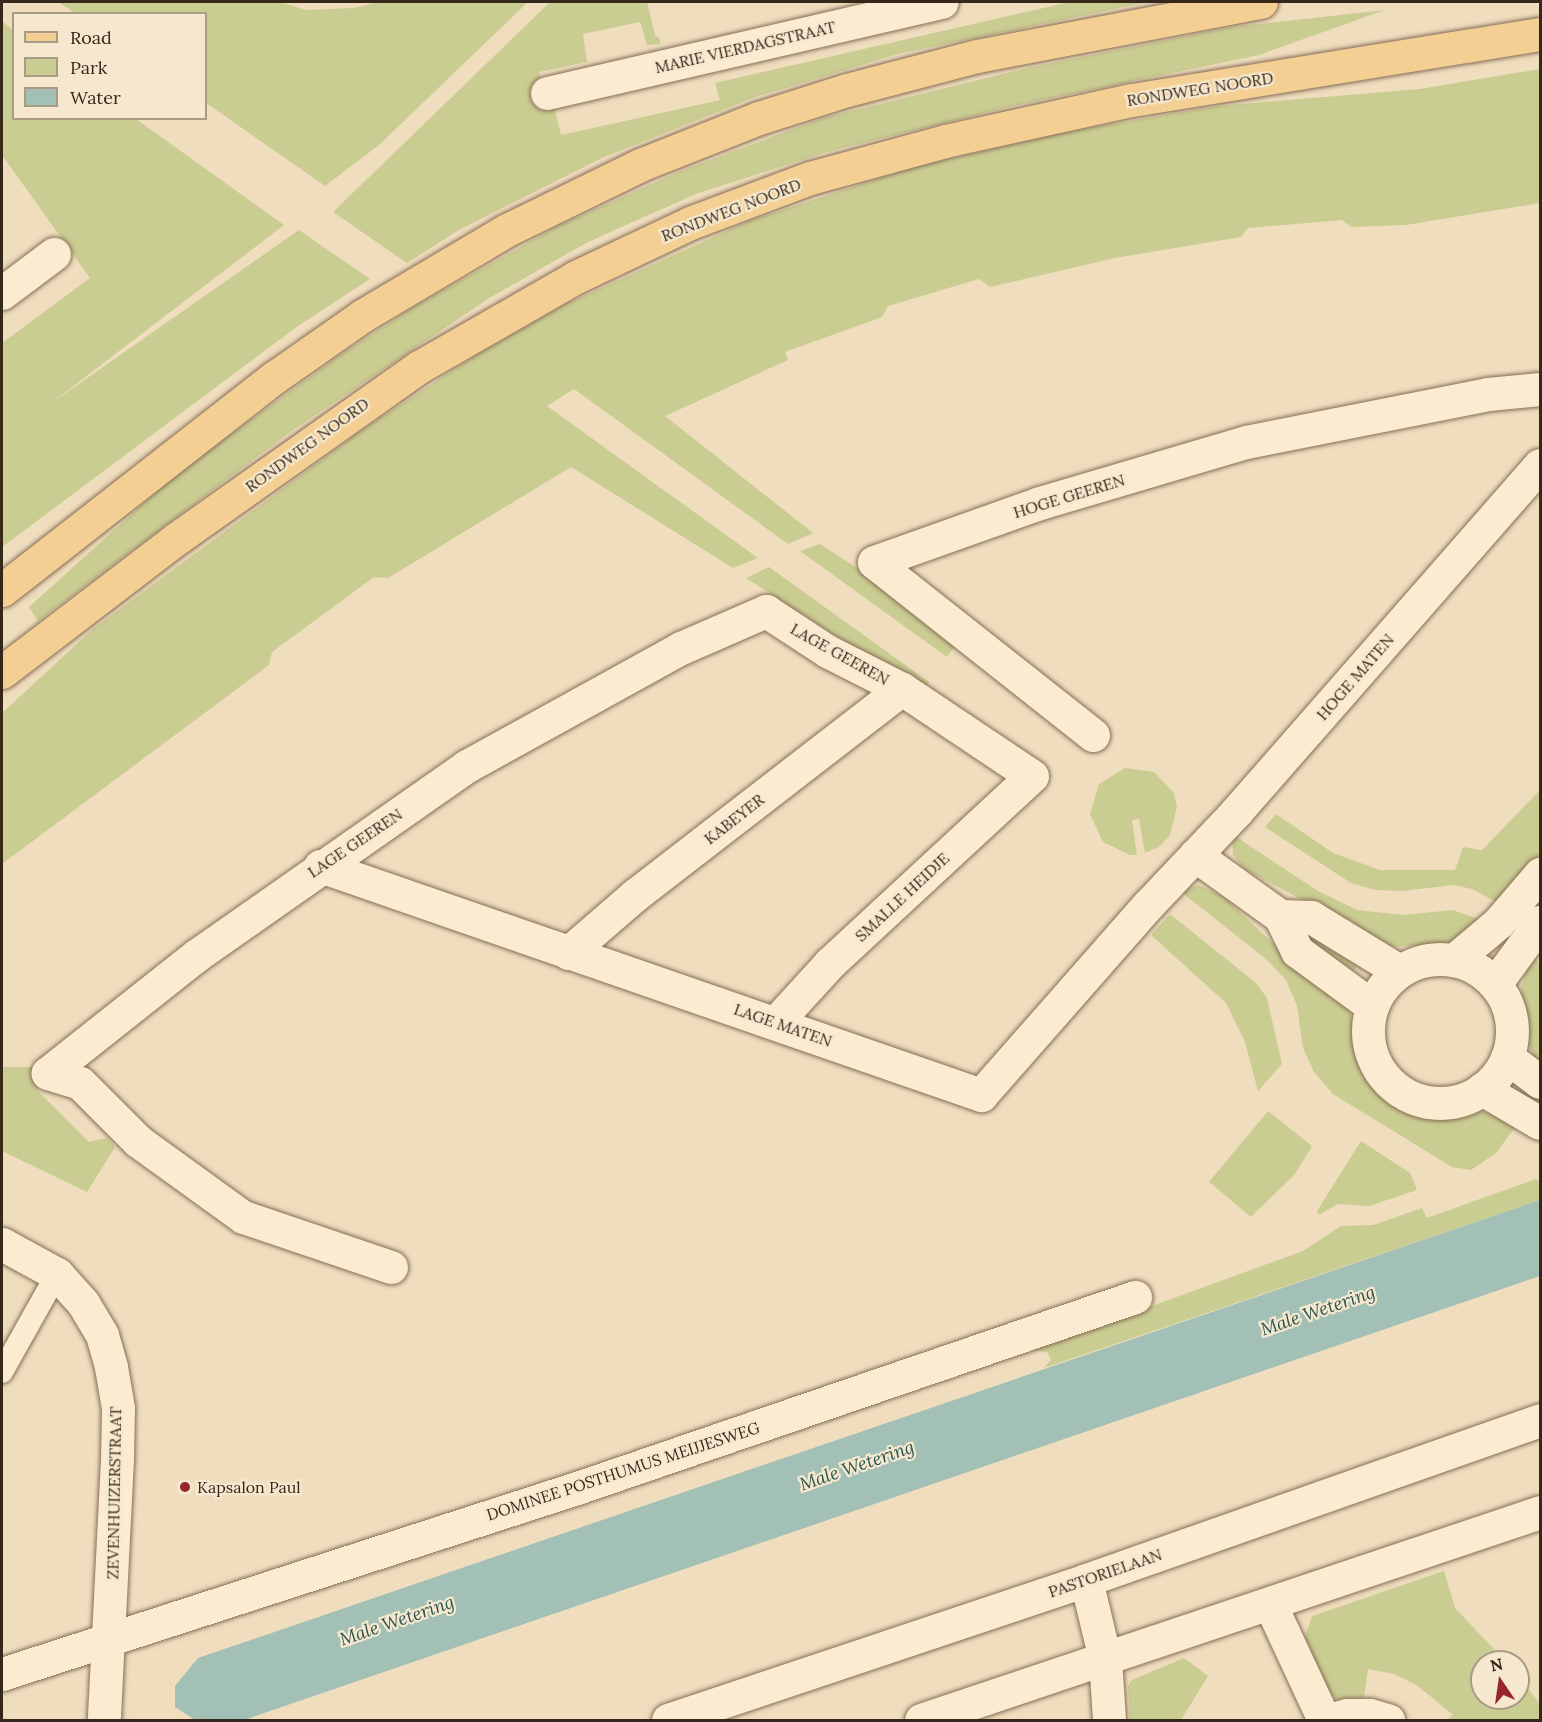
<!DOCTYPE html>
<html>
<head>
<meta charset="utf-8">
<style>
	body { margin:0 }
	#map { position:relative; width:1542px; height:1722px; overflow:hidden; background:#efddbe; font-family:Lora,serif }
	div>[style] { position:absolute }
	.green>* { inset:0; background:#cacd92 }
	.water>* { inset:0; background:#a2c0b5 }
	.roads { filter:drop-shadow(0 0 2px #876d56) drop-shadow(0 0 2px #876d56) }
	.service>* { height:22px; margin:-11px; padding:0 11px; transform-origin:11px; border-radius:11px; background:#faebd1 }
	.minor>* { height:33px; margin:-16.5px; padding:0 16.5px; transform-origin:16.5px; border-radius:16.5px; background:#faebd1 }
	.tertiary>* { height:33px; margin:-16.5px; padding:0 16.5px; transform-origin:16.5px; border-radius:16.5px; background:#faebd1 }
	.tertiary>.ring { margin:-16.5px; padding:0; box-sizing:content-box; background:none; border:33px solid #faebd1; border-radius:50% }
	.primary>* { height:33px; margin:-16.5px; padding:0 16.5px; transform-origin:16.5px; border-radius:16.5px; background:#f4cf94 }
	.dots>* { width:16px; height:16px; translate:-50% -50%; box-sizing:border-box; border:3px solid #f6e8ce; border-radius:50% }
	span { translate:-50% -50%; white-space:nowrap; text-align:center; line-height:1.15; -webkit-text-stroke:4.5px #f6e8ce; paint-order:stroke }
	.street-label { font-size:16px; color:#36271b }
	.poi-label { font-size:16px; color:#36271b }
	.left { translate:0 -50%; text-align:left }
	.water-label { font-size:18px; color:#2a5651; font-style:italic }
	.frame { position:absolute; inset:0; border:3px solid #36271b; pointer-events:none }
	.legend { position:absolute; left:12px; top:12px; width:195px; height:108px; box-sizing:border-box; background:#f6e8ce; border:2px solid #a99b86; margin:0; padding:8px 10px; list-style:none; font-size:18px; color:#36271b }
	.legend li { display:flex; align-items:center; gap:12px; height:30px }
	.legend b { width:30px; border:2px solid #a99b86 }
	.north { position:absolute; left:1470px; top:1650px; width:60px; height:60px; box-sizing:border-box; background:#f6e8ce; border:2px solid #a99b86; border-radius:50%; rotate:347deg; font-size:16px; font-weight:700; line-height:24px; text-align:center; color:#36271b }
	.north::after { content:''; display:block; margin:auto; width:21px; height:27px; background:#98252e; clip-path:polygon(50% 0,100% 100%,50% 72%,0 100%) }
</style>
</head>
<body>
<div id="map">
	<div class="green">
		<div style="clip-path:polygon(58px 2px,280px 2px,306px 10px,353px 8px,379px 2px,528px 2px,379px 145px,325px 186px,206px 103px,206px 14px,75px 13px)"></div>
		<div style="clip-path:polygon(550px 2px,647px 2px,655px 35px,660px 39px,660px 44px,647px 45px,640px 22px,583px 34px,587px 62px,539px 72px,547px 109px,554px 107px,561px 135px,720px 100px,715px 83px,1070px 2px,1148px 2px,898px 54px,755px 97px,602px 158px,459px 230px,407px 263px,333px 212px)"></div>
		<div style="clip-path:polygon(1385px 10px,1259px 55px,1009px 107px,823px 153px,696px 194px,588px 242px,488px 299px,293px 430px,38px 621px,29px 607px,176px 474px,343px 353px,412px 308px,556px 227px,676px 173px,823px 118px,1027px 68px,1232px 27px)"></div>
		<div style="clip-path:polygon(2px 21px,13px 30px,14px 118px,136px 119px,284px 225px,50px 404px,299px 230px,370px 279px,298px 326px,2px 547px,2px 343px,90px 278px,2px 155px)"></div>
		<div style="clip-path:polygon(1540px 69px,1540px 203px,1406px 225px,1351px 227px,1342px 220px,1248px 228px,1241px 237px,1115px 258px,990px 287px,979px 279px,888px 306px,882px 317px,785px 352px,788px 360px,665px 416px,813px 533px,788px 544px,574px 389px,547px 406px,758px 558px,733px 568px,571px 467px,388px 578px,374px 577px,272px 652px,269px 665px,2px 864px,2px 713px,93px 629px,362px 430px,476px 355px,564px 305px,749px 221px,911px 168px,1065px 132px,1218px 106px,1420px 89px)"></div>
		<div style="clip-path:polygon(820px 544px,871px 577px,955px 646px,947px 657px,800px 551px)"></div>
		<div style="clip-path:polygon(769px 567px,929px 682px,923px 692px,746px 578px)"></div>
		<div style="clip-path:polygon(1125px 768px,1154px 772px,1174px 793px,1177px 807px,1170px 835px,1159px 847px,1145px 853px,1139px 819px,1132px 820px,1137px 855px,1130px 855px,1103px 842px,1090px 814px,1099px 784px)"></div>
		<div style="clip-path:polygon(1540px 790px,1540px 855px,1500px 904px,1472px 889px,1454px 885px,1402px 891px,1375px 890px,1351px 883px,1265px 827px,1276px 814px,1333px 853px,1380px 870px,1455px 870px,1463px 847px,1482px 850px)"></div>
		<div style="clip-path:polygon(1232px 834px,1318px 891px,1357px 910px,1403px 915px,1453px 910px,1486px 922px,1449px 944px,1392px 947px,1244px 869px,1233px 855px)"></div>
		<div style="clip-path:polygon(1199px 885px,1224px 897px,1280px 950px,1348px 1003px,1362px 1068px,1386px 1098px,1417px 1115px,1441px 1118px,1490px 1111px,1519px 1122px,1496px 1153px,1471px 1170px,1452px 1167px,1333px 1094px,1314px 1072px,1303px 1048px,1297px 1006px,1286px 980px,1266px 959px,1180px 891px)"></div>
		<div style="clip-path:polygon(1170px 914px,1256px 983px,1267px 998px,1282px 1064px,1258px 1091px,1245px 1042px,1226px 1003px,1151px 935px)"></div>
		<div style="clip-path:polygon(1302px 926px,1359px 964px,1351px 975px,1297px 931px)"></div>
		<div style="clip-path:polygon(1530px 956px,1540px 963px,1540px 1069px,1525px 1038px,1521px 989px)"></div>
		<div style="clip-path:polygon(2px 1067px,35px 1067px,37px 1090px,89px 1142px,107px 1138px,115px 1147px,87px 1192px,2px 1151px)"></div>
		<div style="clip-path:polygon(1268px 1111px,1312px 1146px,1295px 1174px,1251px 1217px,1209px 1182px)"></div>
		<div style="clip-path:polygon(1361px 1141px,1410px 1173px,1417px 1190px,1369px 1206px,1338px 1204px,1318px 1215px,1317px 1211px)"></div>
		<div style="clip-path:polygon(1536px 1179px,1540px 1182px,1540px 1200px,1044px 1368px,1051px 1360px,1047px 1352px,1031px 1350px,1303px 1251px,1341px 1226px,1373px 1225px,1422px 1208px,1427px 1218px)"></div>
		<div style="clip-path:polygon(1444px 1571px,1455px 1608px,1506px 1662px,1482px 1662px,1482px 1698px,1518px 1698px,1518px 1675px,1540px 1704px,1540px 1720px,1447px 1720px,1453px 1715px,1418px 1686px,1394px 1674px,1368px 1669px,1364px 1698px,1336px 1699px,1321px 1684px,1304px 1640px,1312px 1616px)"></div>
		<div style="clip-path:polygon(1184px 1658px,1208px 1676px,1181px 1720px,1130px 1720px,1128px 1686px,1132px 1680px)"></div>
	</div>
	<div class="water">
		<div style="clip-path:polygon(1540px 1200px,1540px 1276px,244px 1720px,195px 1720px,175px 1707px,175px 1686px,198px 1658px)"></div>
	</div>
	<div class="roads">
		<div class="service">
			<div style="left:2px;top:1372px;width:112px;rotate:-60.7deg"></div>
		</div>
		<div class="minor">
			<div style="left:547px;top:93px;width:405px;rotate:-13deg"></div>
			<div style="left:2px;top:293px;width:65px;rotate:-36.9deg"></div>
			<div style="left:1093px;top:735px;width:279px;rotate:-141.7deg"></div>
			<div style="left:874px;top:562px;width:176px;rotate:-19.6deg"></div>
			<div style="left:1040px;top:503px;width:215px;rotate:-16.5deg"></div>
			<div style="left:1246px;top:442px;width:247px;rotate:-11.2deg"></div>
			<div style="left:1488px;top:394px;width:52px;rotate:-5.5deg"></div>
			<div style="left:1195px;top:855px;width:105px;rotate:35.7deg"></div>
			<div style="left:1280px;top:916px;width:31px;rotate:2deg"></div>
			<div style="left:1311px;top:917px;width:103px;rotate:31.5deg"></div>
			<div style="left:320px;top:866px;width:700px;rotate:19.11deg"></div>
			<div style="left:981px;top:1095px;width:254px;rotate:-48.7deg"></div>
			<div style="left:1149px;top:904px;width:127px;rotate:-46.6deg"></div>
			<div style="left:1236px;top:812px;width:461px;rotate:-48.8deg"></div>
			<div style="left:1280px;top:916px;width:39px;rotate:64deg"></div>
			<div style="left:1297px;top:951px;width:93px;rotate:36.3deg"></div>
			<div style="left:568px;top:953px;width:89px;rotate:-40.9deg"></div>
			<div style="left:635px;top:895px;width:337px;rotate:-37.7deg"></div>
			<div style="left:391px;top:1267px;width:156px;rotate:-161.3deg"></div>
			<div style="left:243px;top:1217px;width:130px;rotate:-144.1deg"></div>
			<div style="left:138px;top:1141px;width:82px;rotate:-135deg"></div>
			<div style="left:80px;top:1083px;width:34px;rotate:-163deg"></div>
			<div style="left:48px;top:1073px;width:190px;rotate:-38.4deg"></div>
			<div style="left:197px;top:955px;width:330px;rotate:-35deg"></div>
			<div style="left:467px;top:766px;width:244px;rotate:-28.9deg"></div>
			<div style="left:681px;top:648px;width:93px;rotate:-23.5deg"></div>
			<div style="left:766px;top:611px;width:73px;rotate:33.3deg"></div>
			<div style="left:827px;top:651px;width:84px;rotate:26.9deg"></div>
			<div style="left:902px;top:689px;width:156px;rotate:33.8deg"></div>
			<div style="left:1032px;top:776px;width:277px;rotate:137.2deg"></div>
			<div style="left:829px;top:964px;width:79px;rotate:132.4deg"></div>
			<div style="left:1086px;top:1580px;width:81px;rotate:76.5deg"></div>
			<div style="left:1105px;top:1659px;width:61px;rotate:86.2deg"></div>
			<div style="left:1270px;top:1604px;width:128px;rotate:65deg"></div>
			<div style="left:2px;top:1674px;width:604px;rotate:-17.93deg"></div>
			<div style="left:577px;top:1488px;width:590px;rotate:-18.9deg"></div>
			<div style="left:668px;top:1720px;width:441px;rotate:-18.5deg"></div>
			<div style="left:1086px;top:1580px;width:481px;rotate:-19.4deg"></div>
			<div style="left:921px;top:1720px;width:653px;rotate:-18.57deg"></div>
			<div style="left:1327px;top:1720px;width:21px;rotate:-14deg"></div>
			<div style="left:1347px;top:1715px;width:23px"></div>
			<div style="left:1370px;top:1715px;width:19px;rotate:16deg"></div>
		</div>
		<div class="tertiary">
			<div class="ring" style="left:1368px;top:959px;width:111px;height:111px"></div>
			<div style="left:1454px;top:960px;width:57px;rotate:-40.1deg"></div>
			<div style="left:1498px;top:923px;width:65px;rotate:-49.4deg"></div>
			<div style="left:1495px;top:984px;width:77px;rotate:-54deg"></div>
			<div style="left:1507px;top:1057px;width:41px;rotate:37.1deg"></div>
			<div style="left:1482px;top:1089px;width:67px;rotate:30.4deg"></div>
			<div style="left:2px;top:1244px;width:63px;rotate:28.6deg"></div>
			<div style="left:57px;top:1274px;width:39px;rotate:48deg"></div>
			<div style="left:83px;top:1303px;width:37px;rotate:59deg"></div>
			<div style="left:102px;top:1335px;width:33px;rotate:74deg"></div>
			<div style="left:111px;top:1367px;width:42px;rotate:80.3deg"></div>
			<div style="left:118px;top:1408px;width:51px;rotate:91.1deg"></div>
			<div style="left:117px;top:1459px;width:261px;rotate:92.9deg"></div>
		</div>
		<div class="primary">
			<div style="left:2px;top:590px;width:346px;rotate:-38deg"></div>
			<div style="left:275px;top:377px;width:106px;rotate:-35deg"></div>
			<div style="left:362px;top:316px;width:169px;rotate:-30.7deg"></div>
			<div style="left:507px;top:230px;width:148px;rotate:-26deg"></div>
			<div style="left:640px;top:165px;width:128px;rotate:-21.6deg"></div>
			<div style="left:759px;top:118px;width:92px;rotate:-17.7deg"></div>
			<div style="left:847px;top:90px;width:134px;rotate:-14.7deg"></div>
			<div style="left:977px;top:56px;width:289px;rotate:-10.8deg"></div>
			<div style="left:2px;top:672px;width:219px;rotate:-37.4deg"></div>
			<div style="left:176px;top:539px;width:298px;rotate:-35.3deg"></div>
			<div style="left:419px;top:367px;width:181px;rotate:-29.8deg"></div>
			<div style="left:576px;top:277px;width:126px;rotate:-25.3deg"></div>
			<div style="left:690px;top:223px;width:128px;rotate:-20.6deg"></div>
			<div style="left:810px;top:178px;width:140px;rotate:-15.3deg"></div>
			<div style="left:945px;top:141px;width:191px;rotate:-12.4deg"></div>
			<div style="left:1132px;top:100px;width:413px;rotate:-9.2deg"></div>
		</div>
	</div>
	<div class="dots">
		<div style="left:185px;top:1487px;background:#98252e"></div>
	</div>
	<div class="street-label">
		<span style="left:745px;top:47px;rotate:-13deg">MARIE VIERDAGSTRAAT</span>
		<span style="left:1200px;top:89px;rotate:-9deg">RONDWEG NOORD</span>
		<span style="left:731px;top:210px;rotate:-21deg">RONDWEG NOORD</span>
		<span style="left:307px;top:445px;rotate:-36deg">RONDWEG NOORD</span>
		<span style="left:1069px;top:496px;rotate:-17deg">HOGE GEEREN</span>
		<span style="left:840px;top:654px;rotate:29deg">LAGE GEEREN</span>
		<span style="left:1355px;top:677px;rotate:-49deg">HOGE MATEN</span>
		<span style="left:734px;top:819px;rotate:-38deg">KABEYER</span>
		<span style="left:355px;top:843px;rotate:-34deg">LAGE GEEREN</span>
		<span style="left:902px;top:897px;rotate:-43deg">SMALLE HEIDJE</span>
		<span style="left:783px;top:1025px;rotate:19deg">LAGE MATEN</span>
		<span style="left:623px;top:1471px;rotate:-18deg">DOMINEE POSTHUMUS MEIJJESWEG</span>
		<span style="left:114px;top:1493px;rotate:-89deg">ZEVENHUIZERSTRAAT</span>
		<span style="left:1105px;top:1573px;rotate:-19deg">PASTORIELAAN</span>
	</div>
	<div class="poi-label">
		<span class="left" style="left:197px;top:1487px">Kapsalon Paul</span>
	</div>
	<div class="water-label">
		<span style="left:1318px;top:1311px;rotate:-19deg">Male Wetering</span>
		<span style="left:857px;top:1466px;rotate:-19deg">Male Wetering</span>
		<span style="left:397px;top:1621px;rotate:-19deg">Male Wetering</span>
	</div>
	<div class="frame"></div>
	<ul class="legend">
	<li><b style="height:8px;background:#f4cf94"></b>Road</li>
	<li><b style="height:16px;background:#cacd92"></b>Park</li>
	<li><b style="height:16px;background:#a2c0b5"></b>Water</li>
	</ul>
	<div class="north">N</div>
</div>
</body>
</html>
